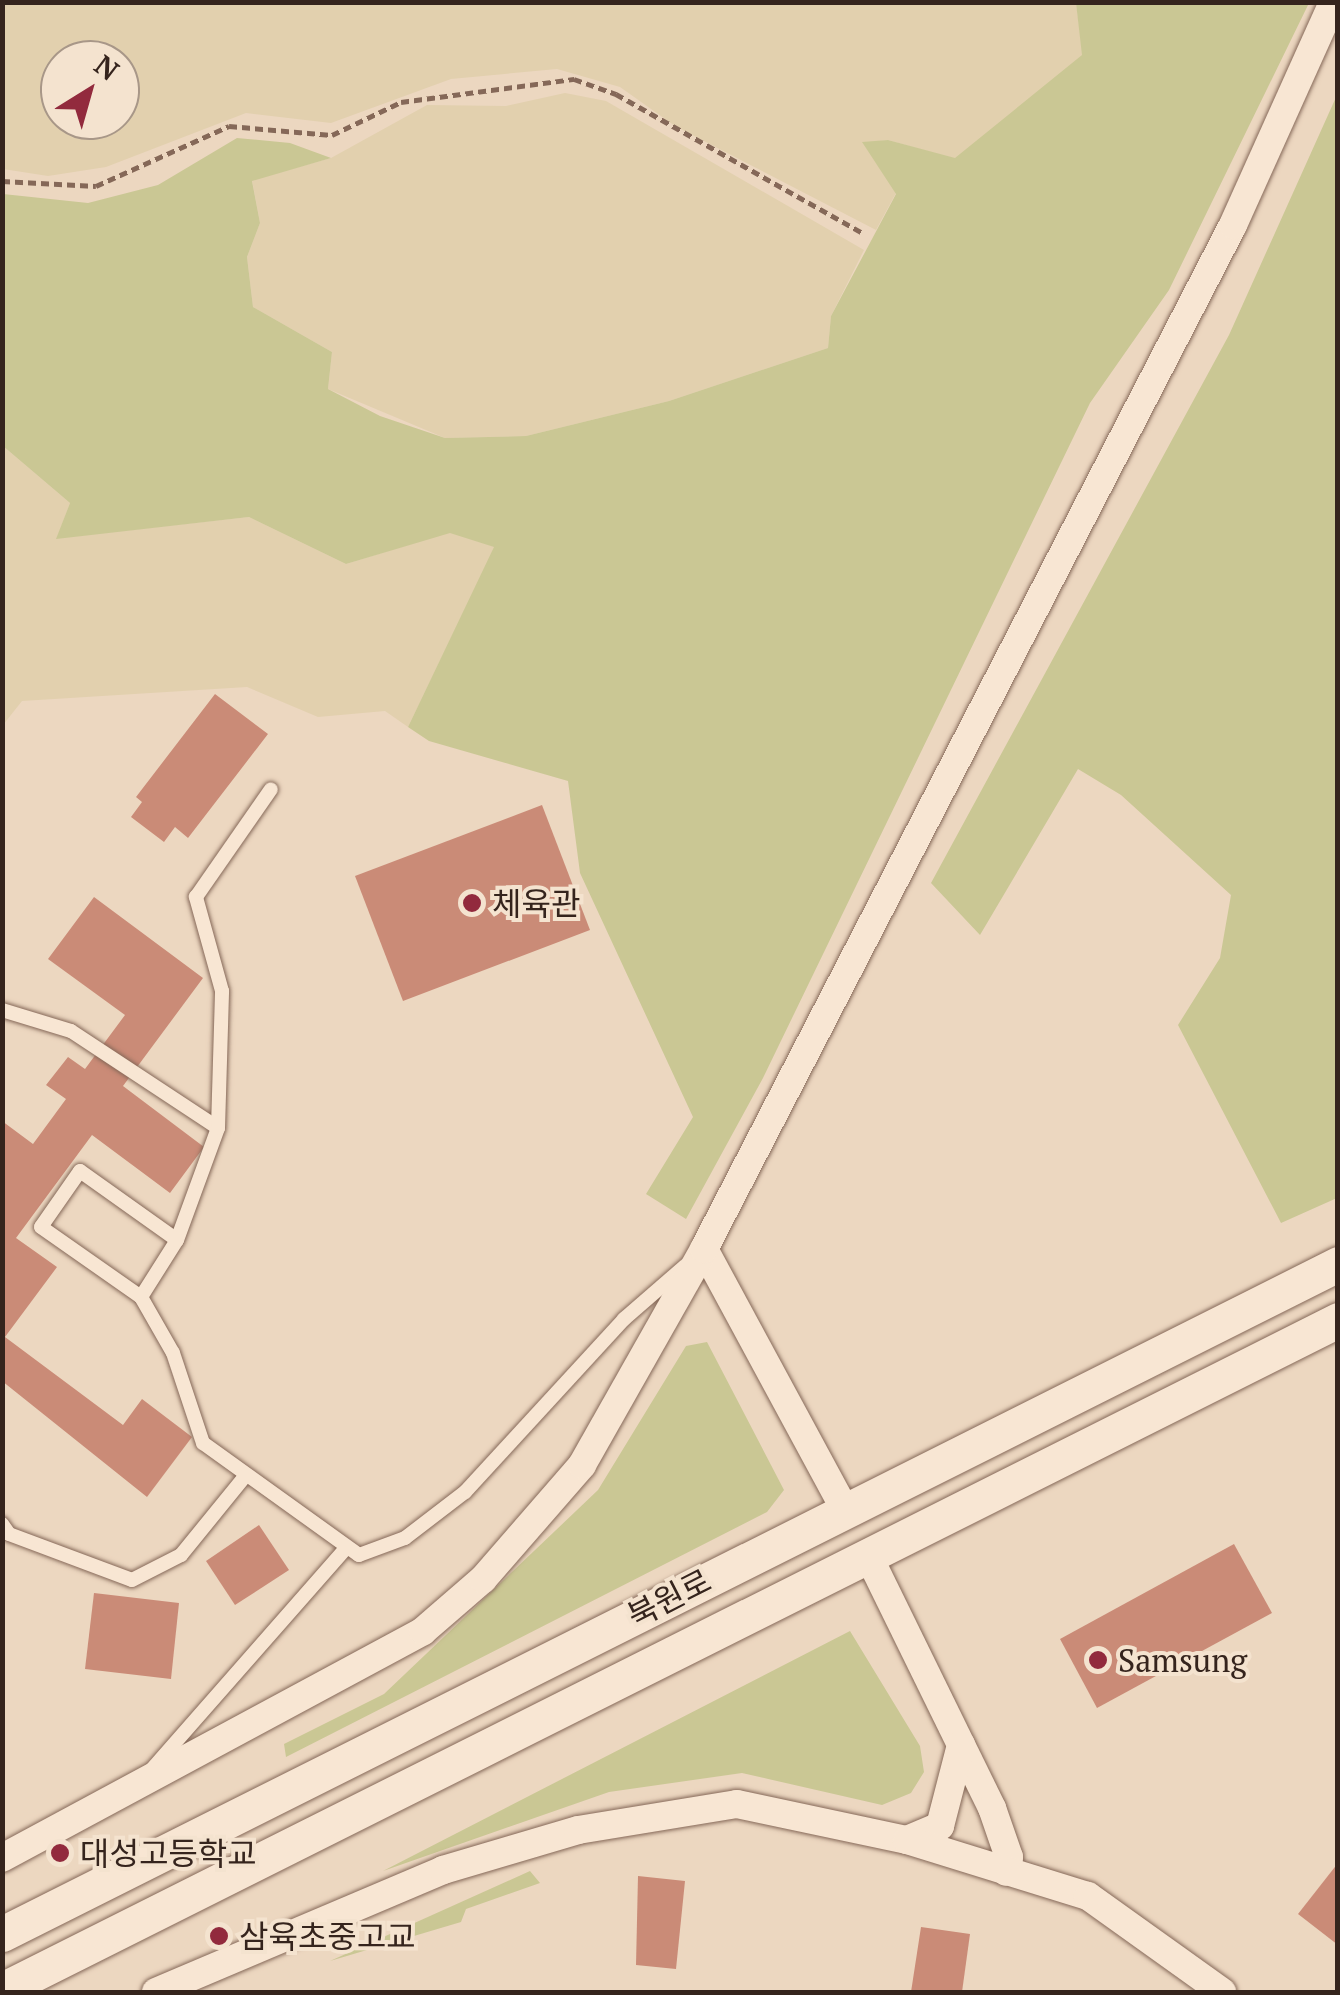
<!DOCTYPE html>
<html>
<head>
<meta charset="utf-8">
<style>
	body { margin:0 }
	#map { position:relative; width:1340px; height:1995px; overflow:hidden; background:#ecd7c0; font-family:"PT Serif","Noto Sans KR",serif }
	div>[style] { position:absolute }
	.farmland>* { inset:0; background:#e2d0ae }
	.green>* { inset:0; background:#cac794 }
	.building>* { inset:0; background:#ca8b77 }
	.path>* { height:5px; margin-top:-2.5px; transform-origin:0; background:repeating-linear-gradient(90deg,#856858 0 8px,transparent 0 13px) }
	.roads { filter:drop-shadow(0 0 2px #856858) drop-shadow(0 0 2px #856858) }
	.service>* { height:14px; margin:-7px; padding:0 7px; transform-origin:7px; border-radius:7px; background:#f8e6d3 }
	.minor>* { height:28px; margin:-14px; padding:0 14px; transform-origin:14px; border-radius:14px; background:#f8e6d3 }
	.tertiary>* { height:35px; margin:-17.5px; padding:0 17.5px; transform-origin:17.5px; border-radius:17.5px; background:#f8e6d3 }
	.dots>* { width:28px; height:28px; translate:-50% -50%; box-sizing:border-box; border:5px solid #f4e3cf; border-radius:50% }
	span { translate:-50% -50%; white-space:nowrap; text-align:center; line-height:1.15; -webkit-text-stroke:8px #f4e3cf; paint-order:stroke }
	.poi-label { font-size:32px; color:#35241d }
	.left { translate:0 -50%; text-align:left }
	.street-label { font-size:32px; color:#35241d }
	.frame { position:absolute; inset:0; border:5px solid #35241d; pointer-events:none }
	.north { position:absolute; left:40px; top:40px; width:100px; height:100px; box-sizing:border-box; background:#f4e3cf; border:2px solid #a89788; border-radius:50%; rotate:37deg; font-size:28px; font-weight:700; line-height:40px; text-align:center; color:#35241d }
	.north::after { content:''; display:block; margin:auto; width:35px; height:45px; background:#922a3d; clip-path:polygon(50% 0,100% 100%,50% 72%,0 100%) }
</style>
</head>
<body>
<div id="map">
	<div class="farmland">
		<div style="clip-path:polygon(evenodd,2px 3px,1076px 3px,1083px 55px,955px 159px,888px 140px,863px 143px,896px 193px,876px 230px,675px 126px,620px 87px,557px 69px,451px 79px,331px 123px,246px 113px,106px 167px,48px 176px,3px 169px,2px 3px,60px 60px,120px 60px,120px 120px,60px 120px,60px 60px)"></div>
		<div style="clip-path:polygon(565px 93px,606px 101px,864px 250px,831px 316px,828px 348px,669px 401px,526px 436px,445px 438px,328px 389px,332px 352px,253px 307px,247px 257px,260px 223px,252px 180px,331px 158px,427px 105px,506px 106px)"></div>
		<div style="clip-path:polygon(3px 446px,70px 503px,57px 538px,249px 517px,346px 564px,450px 532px,495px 547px,408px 727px,385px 711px,318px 717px,247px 687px,22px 701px,3px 725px)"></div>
	</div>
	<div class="green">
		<div style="clip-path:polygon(1076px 3px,1309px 3px,1169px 290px,1090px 403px,763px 1078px,686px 1219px,646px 1194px,693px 1117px,580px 873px,568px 781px,429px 741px,408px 727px,494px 547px,450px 533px,346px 564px,249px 517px,56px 539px,70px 503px,3px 446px,3px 194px,88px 203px,158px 185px,237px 138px,290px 143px,331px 158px,252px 181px,260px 223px,247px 257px,253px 307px,332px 352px,328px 389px,380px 416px,445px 438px,526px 436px,669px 401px,828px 348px,831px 316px,896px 194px,862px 142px,888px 140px,955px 158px,1082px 55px)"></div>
		<div style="clip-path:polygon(1337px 95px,1337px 1198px,1281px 1223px,1178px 1025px,1220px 958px,1231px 895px,1121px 795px,1078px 769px,980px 935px,931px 883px,1229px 335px)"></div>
		<div style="clip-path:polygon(707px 1342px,784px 1490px,767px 1512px,286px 1757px,284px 1744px,384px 1694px,598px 1490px,686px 1346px)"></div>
		<div style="clip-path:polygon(850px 1631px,920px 1746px,924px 1772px,911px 1793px,882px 1805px,742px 1773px,609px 1792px,383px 1871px)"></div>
		<div style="clip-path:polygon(530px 1871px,540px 1883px,466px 1909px,461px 1922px,330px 1961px)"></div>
	</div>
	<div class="building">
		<div style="clip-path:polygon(215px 694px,268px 734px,188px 838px,175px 827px,164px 842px,131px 817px,142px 802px,136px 797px)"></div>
		<div style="clip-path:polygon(542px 805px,590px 930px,403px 1001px,355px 876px)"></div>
		<div style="clip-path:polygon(94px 897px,203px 978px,123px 1086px,204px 1147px,170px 1193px,92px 1135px,16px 1238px,57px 1267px,5px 1337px,123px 1425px,142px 1399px,192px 1437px,147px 1497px,2px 1381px,2px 1121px,33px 1144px,66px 1099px,46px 1085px,68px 1057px,85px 1069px,125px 1015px,48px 959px)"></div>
		<div style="clip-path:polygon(259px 1525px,289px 1570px,235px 1605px,206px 1561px)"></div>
		<div style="clip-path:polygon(1234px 1544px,1272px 1613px,1097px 1708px,1060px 1639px)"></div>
		<div style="clip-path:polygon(94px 1593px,179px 1603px,171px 1679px,85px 1669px)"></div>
		<div style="clip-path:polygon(1338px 1863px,1338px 1945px,1298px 1914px)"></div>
		<div style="clip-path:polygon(638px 1876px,685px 1881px,676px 1969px,636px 1965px)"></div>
		<div style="clip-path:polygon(921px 1927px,970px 1934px,962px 1992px,911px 1992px)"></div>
	</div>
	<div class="path">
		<div style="left:2px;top:181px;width:94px;rotate:3deg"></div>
		<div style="left:96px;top:186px;width:146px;rotate:-24.3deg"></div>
		<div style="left:229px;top:126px;width:103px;rotate:5deg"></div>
		<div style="left:332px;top:135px;width:76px;rotate:-25.6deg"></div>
		<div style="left:401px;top:102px;width:175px;rotate:-7.6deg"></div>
		<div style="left:574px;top:79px;width:45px;rotate:19.7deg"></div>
		<div style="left:616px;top:94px;width:285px;rotate:29.4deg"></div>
	</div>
	<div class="roads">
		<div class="service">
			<div style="left:2px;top:1010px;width:72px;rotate:16.9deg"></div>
			<div style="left:71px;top:1031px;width:176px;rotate:33.4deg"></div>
			<div style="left:218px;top:1128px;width:119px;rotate:110.1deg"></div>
			<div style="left:218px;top:1128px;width:137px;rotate:-88.3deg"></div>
			<div style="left:222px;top:991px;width:98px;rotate:-105.5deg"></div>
			<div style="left:196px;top:897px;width:131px;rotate:-55.2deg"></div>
			<div style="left:141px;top:1297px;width:67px;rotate:-57.7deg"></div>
			<div style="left:177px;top:1240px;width:119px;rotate:-144.6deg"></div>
			<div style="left:80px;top:1171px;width:68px;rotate:124.9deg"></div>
			<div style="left:41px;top:1227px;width:122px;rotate:35deg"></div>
			<div style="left:141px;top:1297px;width:64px;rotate:60.3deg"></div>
			<div style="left:173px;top:1353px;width:95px;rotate:71.6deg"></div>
			<div style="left:203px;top:1443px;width:192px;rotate:35.7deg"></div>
			<div style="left:359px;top:1555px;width:49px;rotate:-20.3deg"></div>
			<div style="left:405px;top:1538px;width:76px;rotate:-37.5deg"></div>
			<div style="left:465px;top:1492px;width:235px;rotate:-47.4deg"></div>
			<div style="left:624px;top:1319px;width:81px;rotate:-41deg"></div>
			<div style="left:2px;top:1524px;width:12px;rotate:55deg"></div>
			<div style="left:9px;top:1534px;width:131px;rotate:20.5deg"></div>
			<div style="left:132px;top:1580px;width:55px;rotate:-27deg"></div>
			<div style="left:181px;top:1555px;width:103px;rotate:-50.9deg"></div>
			<div style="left:152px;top:1769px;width:294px;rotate:-48.7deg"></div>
		</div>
		<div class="minor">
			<div style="left:704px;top:1249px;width:297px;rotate:61.6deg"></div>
			<div style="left:869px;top:1557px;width:280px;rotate:63.9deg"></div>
			<div style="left:992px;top:1808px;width:52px;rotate:70.9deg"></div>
			<div style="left:1009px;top:1857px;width:15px;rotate:101deg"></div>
			<div style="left:907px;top:1840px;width:36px;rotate:-23deg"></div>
			<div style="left:940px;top:1826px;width:84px;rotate:-75.5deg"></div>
			<div style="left:2px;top:1858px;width:478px;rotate:-28.3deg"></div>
			<div style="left:423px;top:1631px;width:79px;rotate:-40.9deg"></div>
			<div style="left:483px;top:1579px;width:151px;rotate:-49deg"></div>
			<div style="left:582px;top:1465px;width:248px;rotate:-60.5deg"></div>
			<div style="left:704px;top:1249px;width:1153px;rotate:-62.68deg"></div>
			<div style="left:1233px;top:225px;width:244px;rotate:-65.8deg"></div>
			<div style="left:156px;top:1992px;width:312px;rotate:-23deg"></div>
			<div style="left:443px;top:1870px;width:141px;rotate:-16.5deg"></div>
			<div style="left:578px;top:1830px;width:161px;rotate:-9.3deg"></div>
			<div style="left:737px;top:1804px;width:174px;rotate:12deg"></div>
			<div style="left:907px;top:1840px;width:189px;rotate:17.2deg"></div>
			<div style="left:1088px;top:1896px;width:165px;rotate:35.6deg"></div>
		</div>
		<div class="tertiary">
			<div style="left:2px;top:1934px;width:1495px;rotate:-26.63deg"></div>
			<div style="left:2px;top:1990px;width:1495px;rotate:-26.63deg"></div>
		</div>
	</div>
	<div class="dots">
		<div style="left:472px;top:903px;background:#922a3d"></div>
		<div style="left:1098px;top:1660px;background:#922a3d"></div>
		<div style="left:60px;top:1853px;background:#922a3d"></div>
		<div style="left:219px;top:1936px;background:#922a3d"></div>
	</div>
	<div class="poi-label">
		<span class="left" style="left:492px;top:903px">체육관</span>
		<span class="left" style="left:1118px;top:1660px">Samsung</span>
		<span class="left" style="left:80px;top:1853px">대성고등학교</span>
		<span class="left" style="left:239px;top:1936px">삼육초중고교</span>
	</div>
	<div class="street-label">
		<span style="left:669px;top:1598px;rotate:-27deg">북원로</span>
	</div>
	<div class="frame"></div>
	<div class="north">N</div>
</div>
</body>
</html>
